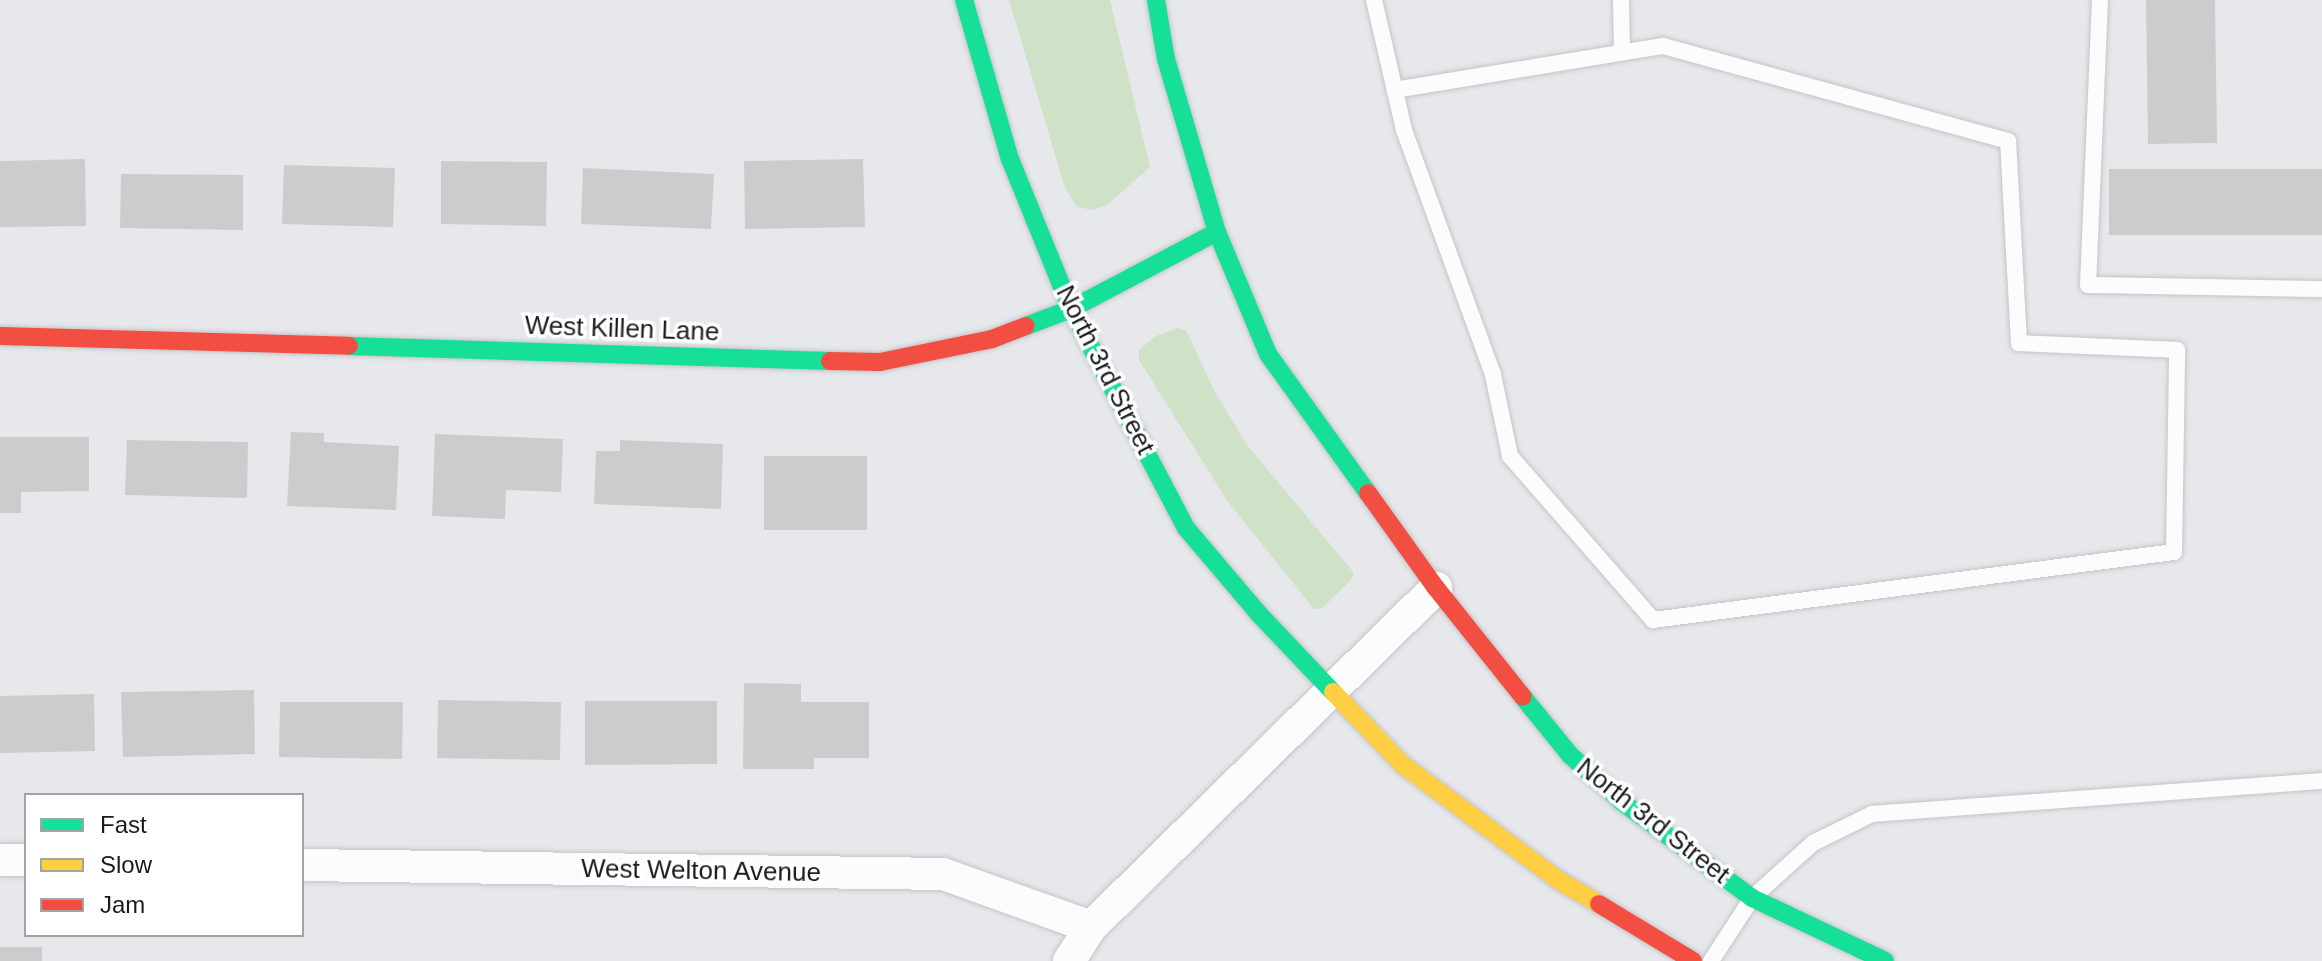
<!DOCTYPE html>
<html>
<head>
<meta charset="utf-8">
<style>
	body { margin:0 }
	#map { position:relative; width:2322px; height:961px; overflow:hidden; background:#e7e8ec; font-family:Arial,sans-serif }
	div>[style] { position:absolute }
	.green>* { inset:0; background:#cfe1c7 }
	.building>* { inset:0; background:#cdcccd }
	.roads { filter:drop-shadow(0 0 2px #c4c5c8) drop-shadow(0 0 2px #c4c5c8) }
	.lane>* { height:16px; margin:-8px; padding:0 8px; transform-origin:8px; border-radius:8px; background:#fbfcfc }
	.street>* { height:32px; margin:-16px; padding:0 16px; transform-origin:16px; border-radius:16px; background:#fbfcfc }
	.fast>* { height:18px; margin:-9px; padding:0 9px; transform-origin:9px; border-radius:9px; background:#16e098 }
	.slow>* { height:18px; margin:-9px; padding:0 9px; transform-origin:9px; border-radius:9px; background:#ffcf43 }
	.jam>* { height:18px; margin:-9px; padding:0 9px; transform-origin:9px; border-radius:9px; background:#f24e42 }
	span { translate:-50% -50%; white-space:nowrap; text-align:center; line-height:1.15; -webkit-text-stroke:7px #fff; paint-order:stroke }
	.street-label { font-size:26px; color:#1a1b1e }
	.legend { position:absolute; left:24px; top:793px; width:280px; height:144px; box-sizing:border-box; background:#fff; border:2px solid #a3a4a5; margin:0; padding:10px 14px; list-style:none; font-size:24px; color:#1a1b1e }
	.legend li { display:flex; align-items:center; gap:16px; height:40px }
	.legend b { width:40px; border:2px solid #a3a4a5 }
</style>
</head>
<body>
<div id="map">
	<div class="green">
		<div style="clip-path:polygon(1009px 0,1110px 0,1150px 167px,1107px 205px,1093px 210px,1077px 207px,1065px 188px)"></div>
		<div style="clip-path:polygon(1177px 328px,1186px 330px,1214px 390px,1247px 445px,1354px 573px,1350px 581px,1321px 609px,1314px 609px,1228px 502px,1139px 360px,1139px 350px,1156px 336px)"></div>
	</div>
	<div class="building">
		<div style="clip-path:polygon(2146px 0,2215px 0,2217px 143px,2148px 144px)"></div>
		<div style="clip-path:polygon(85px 159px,86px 226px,0 227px,0 161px)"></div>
		<div style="clip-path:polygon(863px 159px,865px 227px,745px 229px,744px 161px)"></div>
		<div style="clip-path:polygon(441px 161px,547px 162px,546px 226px,441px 224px)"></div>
		<div style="clip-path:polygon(284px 165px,395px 168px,393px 227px,282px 224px)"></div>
		<div style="clip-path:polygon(583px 168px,714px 174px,711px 229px,581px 224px)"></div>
		<div style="clip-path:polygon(2109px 169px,2322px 169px,2322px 235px,2109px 235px)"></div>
		<div style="clip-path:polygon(121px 174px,243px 175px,243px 230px,120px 228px)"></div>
		<div style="clip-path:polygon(291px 432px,324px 433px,324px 442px,399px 446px,396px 510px,287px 506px)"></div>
		<div style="clip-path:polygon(435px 434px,563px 439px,561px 492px,506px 490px,505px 519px,432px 516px)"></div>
		<div style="clip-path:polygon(0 437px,89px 437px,89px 491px,21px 492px,21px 513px,0 513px)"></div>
		<div style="clip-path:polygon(127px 440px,248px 442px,247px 498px,125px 495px)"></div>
		<div style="clip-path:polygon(620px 440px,723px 444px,721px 509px,594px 504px,596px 451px,620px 451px)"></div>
		<div style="clip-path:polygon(764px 456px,867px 456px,867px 530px,764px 530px)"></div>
		<div style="clip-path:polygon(744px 683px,801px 684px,801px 702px,869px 702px,869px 758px,814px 758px,814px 769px,743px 769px)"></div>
		<div style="clip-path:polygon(254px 690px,255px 754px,123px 757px,121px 692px)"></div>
		<div style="clip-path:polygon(94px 694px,95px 751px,0 753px,0 696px)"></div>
		<div style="clip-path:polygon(438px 700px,561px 702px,560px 760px,437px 758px)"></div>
		<div style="clip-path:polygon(585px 701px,717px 701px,717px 764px,585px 765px)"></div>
		<div style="clip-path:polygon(280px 702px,403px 702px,402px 759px,279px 757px)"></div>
		<div style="clip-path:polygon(0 947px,42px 947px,42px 961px,0 961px)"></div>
	</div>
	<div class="roads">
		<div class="lane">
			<div style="left:1374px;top:0;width:133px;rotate:77deg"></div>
			<div style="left:1404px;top:130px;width:261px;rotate:70deg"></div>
			<div style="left:1493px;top:375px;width:83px;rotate:78.1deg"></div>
			<div style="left:1510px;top:456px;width:218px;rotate:48.9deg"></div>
			<div style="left:1653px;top:620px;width:525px;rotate:-7.44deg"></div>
			<div style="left:2174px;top:552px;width:202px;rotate:-89.1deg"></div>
			<div style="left:2177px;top:350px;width:158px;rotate:-177.5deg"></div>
			<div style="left:2019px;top:343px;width:202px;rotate:-93.1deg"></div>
			<div style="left:2008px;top:141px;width:358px;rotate:-164.6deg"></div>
			<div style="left:1663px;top:46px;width:272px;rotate:170.7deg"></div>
			<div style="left:1621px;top:0;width:52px;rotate:88.9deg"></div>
			<div style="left:2100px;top:0;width:285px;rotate:92.4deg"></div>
			<div style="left:2088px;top:285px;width:234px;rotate:1deg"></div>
			<div style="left:1711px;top:961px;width:75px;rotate:-56.9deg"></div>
			<div style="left:1752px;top:898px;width:82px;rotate:-42deg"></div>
			<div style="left:1813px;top:843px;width:66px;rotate:-26.2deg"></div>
			<div style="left:1872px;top:814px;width:451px;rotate:-4.2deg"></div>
		</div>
		<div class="street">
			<div style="left:0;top:860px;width:26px"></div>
			<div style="left:302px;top:865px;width:641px;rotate:0.8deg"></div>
			<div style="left:943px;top:874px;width:157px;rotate:19.7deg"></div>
			<div style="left:1069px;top:961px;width:40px;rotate:-57.1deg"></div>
			<div style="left:1091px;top:927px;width:484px;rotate:-44.5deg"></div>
		</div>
		<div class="fast">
			<div style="left:964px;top:0;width:166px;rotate:73.9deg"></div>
			<div style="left:1010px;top:159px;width:162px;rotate:67.9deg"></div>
			<div style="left:1071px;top:309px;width:247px;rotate:62.3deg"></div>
			<div style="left:1186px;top:528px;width:111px;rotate:49.7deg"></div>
			<div style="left:1258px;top:613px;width:109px;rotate:46.5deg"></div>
			<div style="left:1156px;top:0;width:60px;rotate:80.4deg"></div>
			<div style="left:1166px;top:59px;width:180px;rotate:73.6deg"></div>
			<div style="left:1217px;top:232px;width:132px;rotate:67.3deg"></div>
			<div style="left:1268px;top:354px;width:171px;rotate:54.3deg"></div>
			<div style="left:1026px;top:326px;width:48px;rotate:-20.7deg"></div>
			<div style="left:1071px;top:309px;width:165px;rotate:-27.8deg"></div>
			<div style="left:349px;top:346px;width:481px;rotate:1.8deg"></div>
			<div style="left:1523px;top:697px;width:75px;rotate:51deg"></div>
			<div style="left:1570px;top:755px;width:69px;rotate:42deg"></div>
			<div style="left:1621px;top:801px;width:163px;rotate:36.5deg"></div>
			<div style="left:1752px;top:898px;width:147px;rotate:25.3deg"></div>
		</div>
		<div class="slow">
			<div style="left:1333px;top:692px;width:101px;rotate:46.2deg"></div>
			<div style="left:1403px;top:765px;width:195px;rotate:36.5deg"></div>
			<div style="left:1560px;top:881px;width:45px;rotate:30.5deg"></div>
		</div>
		<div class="jam">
			<div style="left:0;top:336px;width:349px;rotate:1.6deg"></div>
			<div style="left:830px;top:361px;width:50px;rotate:1.1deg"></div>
			<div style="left:880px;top:362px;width:114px;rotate:-11.6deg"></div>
			<div style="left:992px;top:339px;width:36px;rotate:-21deg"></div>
			<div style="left:1368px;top:493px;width:117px;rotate:54.4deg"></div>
			<div style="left:1436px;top:588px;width:139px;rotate:51.4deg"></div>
			<div style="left:1599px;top:904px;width:110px;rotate:31.2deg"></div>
		</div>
	</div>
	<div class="street-label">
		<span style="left:622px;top:329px;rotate:2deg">West Killen Lane</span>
		<span style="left:1105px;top:370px;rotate:63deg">North 3rd Street</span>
		<span style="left:1653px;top:821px;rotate:38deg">North 3rd Street</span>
		<span style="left:701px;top:871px;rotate:1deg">West Welton Avenue</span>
	</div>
	<ul class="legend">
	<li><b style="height:10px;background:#16e098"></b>Fast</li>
	<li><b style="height:10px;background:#ffcf43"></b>Slow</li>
	<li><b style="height:10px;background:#f24e42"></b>Jam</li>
	</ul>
</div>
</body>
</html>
